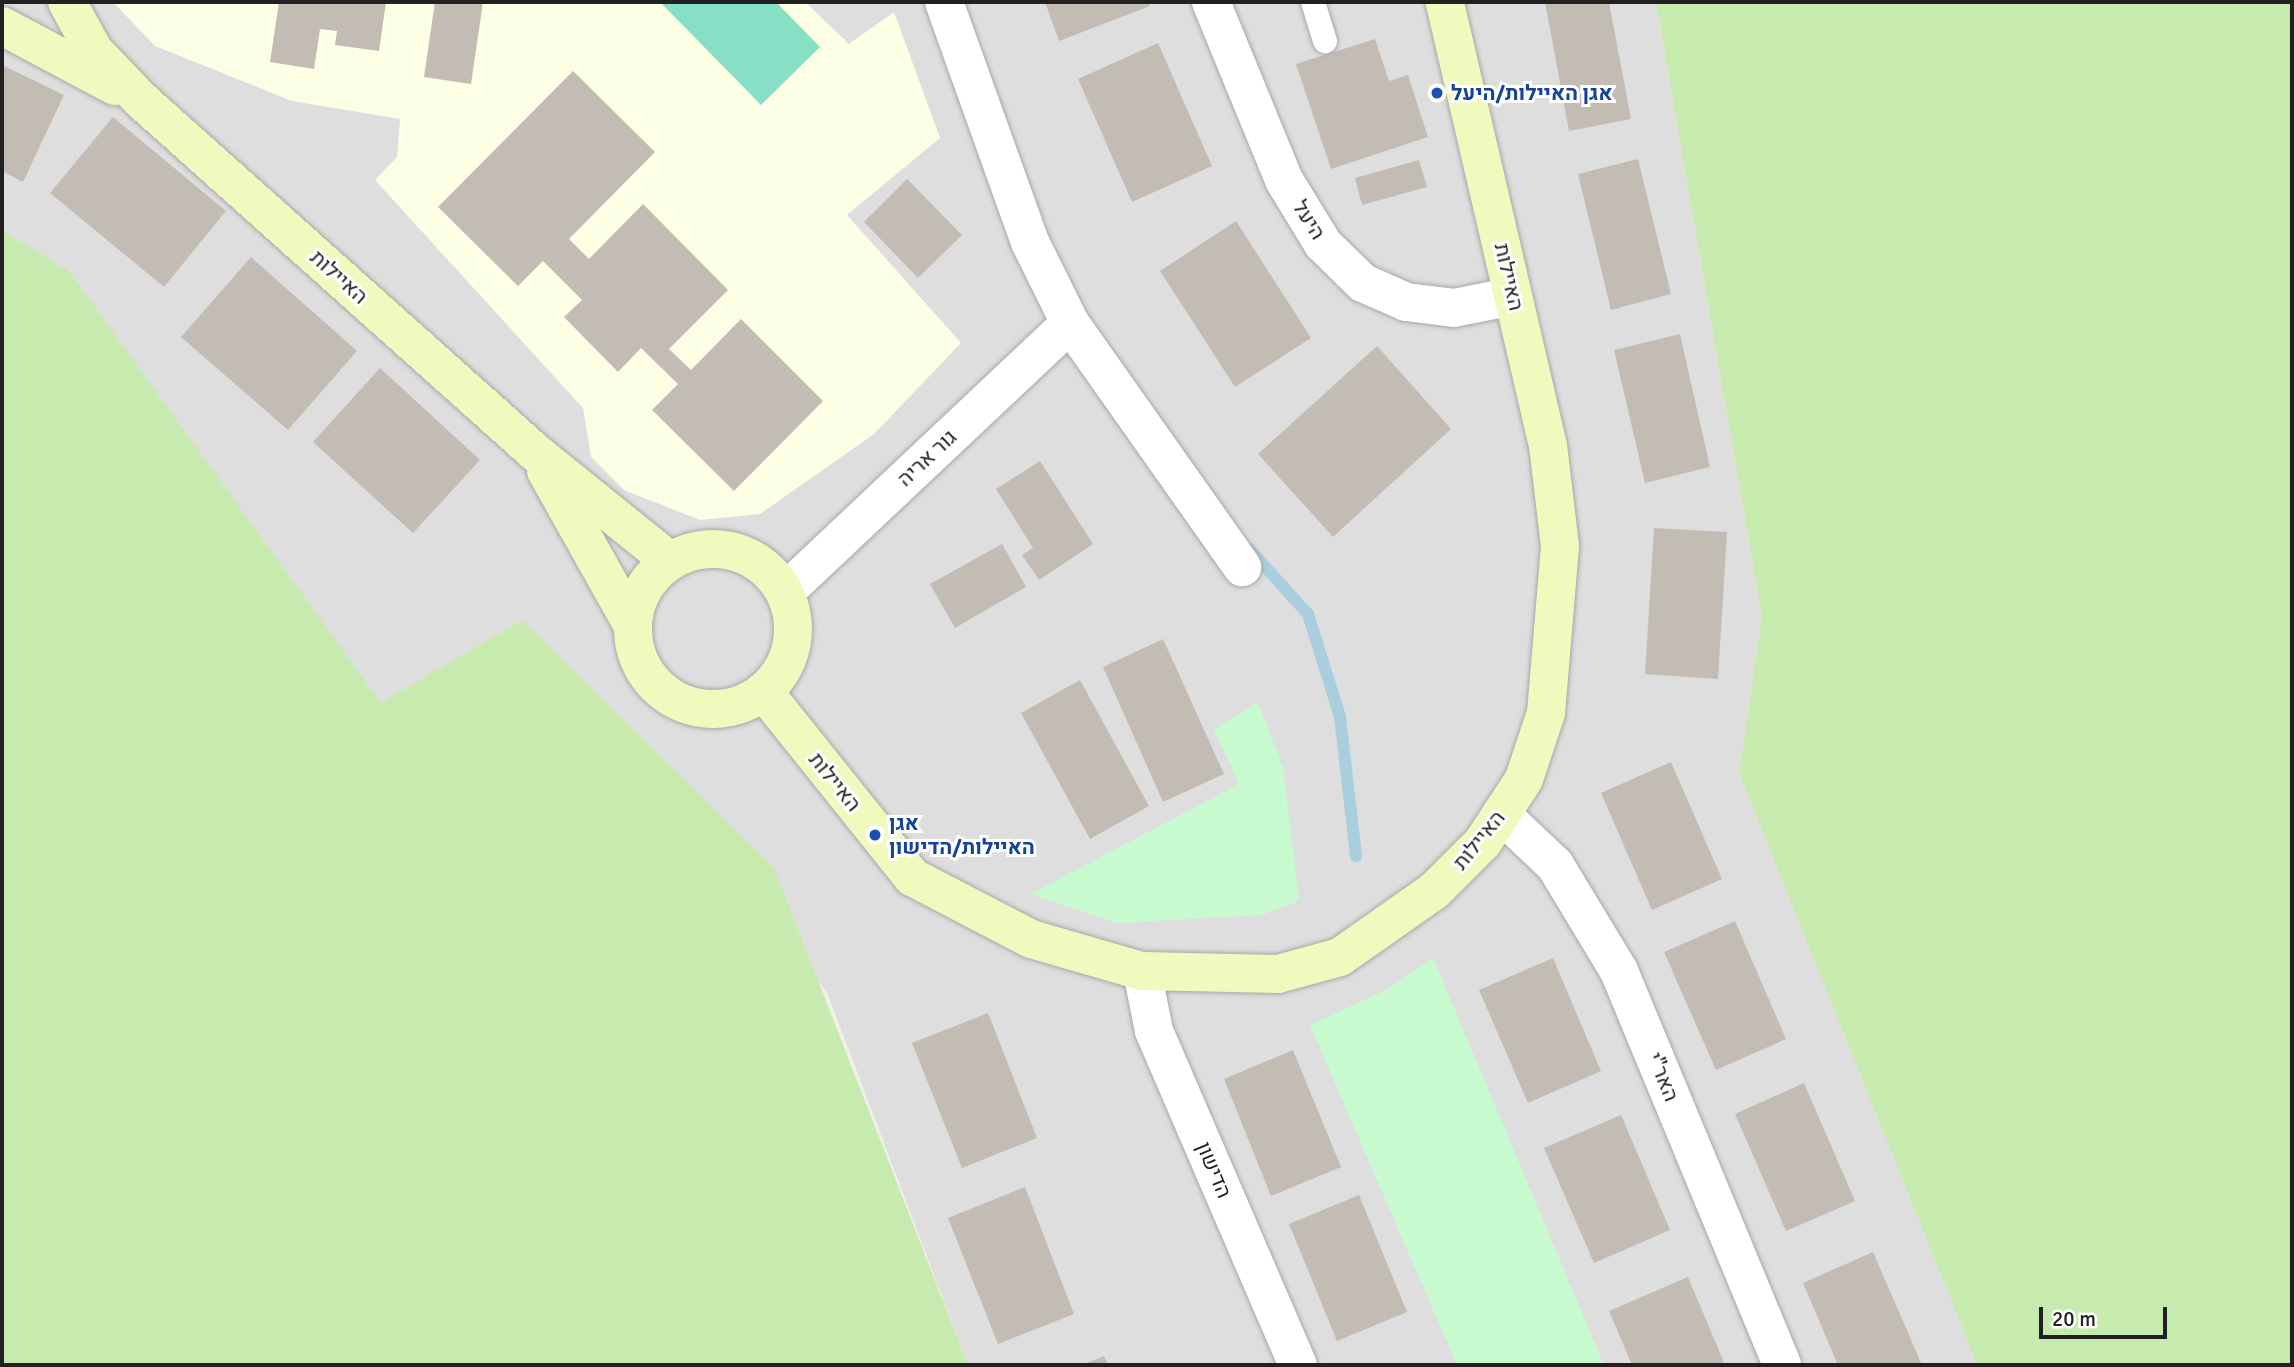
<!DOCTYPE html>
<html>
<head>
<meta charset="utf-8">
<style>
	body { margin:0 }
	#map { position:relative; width:2294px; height:1367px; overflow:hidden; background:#f1efe8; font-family:Signika,Heebo,sans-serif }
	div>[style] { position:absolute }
	.residential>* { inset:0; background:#dfdede }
	.education>* { inset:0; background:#fcffe3 }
	.grass>* { inset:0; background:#c7eaaf }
	.park>* { inset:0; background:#c7facf }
	.pitch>* { inset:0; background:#87dfc5 }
	.stream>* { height:12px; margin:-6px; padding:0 6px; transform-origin:6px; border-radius:6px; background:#a9cede }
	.building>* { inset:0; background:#c2bcb4 }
	.roads { filter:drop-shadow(0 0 2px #a8a8a8) drop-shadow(0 0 2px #a8a8a8) }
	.lane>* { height:24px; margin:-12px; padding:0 12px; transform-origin:12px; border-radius:12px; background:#fff }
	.street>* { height:38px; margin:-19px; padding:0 19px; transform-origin:19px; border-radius:19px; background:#fff }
	.secondary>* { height:38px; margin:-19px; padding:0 19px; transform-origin:19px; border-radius:19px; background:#f1fabe }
	.secondary>.ring { margin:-19px; padding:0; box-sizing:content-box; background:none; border:38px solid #f1fabe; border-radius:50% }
	.dots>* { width:19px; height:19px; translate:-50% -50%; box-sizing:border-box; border:4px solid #fff; border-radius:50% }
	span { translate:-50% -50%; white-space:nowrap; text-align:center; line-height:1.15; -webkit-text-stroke:6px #fff; paint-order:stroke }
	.transit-label { font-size:21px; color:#164399; font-weight:700 }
	.left { translate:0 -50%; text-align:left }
	.street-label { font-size:21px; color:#212121 }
	.frame { position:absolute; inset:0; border:4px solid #212121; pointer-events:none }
	.scale { position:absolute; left:2039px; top:1307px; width:128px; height:32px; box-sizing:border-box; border:4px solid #212121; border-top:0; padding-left:9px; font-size:21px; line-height:24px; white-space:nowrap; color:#212121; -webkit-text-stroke:5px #fff; paint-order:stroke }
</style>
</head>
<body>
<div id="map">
	<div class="residential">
		<div style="clip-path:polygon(2px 2px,1656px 2px,1762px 617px,1739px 773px,1977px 1365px,968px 1365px,827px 992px,522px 620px,381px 704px,69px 272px,2px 230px)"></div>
	</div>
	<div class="education">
		<div style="clip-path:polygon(113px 2px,805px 2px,849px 44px,894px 12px,940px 138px,847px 215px,961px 343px,874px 434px,760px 514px,700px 520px,624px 490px,591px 457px,583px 408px,375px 180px,397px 157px,400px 119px,292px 101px,155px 46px)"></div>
	</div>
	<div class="grass">
		<div style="clip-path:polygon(1656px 2px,2292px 2px,2292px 1365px,1977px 1365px,1739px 773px,1762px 617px)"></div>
		<div style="clip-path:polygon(2px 230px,69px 271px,381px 703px,522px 620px,774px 868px,968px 1365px,2px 1365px)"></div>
	</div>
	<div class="park">
		<div style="clip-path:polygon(1258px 703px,1283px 767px,1299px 901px,1262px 915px,1117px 923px,1031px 894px,1239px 784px,1214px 729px)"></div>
		<div style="clip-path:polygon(1433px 958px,1604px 1365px,1457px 1365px,1310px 1025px,1386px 990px)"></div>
	</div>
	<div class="pitch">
		<div style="clip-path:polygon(660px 2px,776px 2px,820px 47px,761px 105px)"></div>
	</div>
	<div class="stream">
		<div style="left:1249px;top:549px;width:88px;rotate:47.8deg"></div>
		<div style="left:1308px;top:614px;width:108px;rotate:72.7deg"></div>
		<div style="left:1340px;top:717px;width:140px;rotate:83.4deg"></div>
	</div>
	<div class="building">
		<div style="clip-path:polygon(279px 2px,386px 2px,379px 51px,335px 45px,337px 31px,320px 29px,314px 69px,270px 62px)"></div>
		<div style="clip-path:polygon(435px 2px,483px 2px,471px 84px,424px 77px)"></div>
		<div style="clip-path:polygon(1045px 2px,1148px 2px,1150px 6px,1059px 41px)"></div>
		<div style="clip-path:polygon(1545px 2px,1609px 2px,1631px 119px,1569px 131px)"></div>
		<div style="clip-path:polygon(1375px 39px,1389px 81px,1408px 75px,1428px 137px,1331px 169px,1296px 64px)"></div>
		<div style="clip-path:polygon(1158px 43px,1212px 166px,1132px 202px,1078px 79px)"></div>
		<div style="clip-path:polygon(2px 65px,64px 95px,23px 182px,2px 171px)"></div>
		<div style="clip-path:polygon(573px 71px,655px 152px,569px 239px,589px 259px,643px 204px,728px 290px,669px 349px,691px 370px,741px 319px,823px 401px,734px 491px,652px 410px,678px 384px,641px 348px,618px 372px,564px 317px,582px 300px,543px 261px,518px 286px,438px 207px)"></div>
		<div style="clip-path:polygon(113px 117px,226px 211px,164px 287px,50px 193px)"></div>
		<div style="clip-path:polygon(1638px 159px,1671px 294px,1611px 310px,1578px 174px)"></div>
		<div style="clip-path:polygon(1419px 160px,1427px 187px,1362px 205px,1355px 178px)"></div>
		<div style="clip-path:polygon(907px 179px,962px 235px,918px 278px,864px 222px)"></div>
		<div style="clip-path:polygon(1236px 221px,1311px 338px,1235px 387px,1160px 271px)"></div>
		<div style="clip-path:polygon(251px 257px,357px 351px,288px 430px,181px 337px)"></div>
		<div style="clip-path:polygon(1680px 334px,1710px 467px,1645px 483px,1614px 350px)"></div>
		<div style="clip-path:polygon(1377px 346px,1451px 429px,1333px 537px,1258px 454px)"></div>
		<div style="clip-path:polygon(380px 368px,480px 460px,413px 533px,313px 442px)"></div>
		<div style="clip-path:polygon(1040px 461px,1093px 544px,1039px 580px,1022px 555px,1033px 548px,996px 489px)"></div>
		<div style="clip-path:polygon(1654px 528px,1727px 532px,1718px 679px,1645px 674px)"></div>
		<div style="clip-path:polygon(1002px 544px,1026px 587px,955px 628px,930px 584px)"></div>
		<div style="clip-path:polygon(1163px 639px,1224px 774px,1163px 802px,1103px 667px)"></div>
		<div style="clip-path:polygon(1080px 680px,1149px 806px,1090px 839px,1021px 713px)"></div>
		<div style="clip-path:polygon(1671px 762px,1722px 879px,1652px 910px,1601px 793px)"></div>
		<div style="clip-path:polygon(1735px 921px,1786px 1039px,1716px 1070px,1664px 952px)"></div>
		<div style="clip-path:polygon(1553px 958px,1601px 1071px,1528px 1103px,1479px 990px)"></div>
		<div style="clip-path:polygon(988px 1013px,1037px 1138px,962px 1168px,912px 1043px)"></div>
		<div style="clip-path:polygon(1293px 1050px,1341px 1167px,1271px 1196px,1224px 1079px)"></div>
		<div style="clip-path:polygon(1804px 1083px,1855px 1201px,1786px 1231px,1735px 1114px)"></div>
		<div style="clip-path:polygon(1621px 1115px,1670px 1230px,1594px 1263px,1544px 1148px)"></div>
		<div style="clip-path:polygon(1025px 1187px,1074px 1314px,998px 1344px,948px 1218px)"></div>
		<div style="clip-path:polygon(1359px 1195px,1407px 1312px,1337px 1341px,1289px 1224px)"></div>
		<div style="clip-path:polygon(1873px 1252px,1922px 1365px,1838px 1365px,1803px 1283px)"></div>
		<div style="clip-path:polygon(1688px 1277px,1725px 1365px,1632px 1365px,1609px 1311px)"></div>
		<div style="clip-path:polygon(1104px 1356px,1108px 1365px,1082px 1365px)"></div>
	</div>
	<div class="roads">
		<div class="lane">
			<div style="left:1313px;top:2px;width:41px;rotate:72.9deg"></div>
		</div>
		<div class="street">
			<div style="left:944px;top:2px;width:255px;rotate:70.3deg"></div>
			<div style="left:1030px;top:242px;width:90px;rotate:63.7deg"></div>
			<div style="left:1070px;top:323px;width:299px;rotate:54.8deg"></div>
			<div style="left:1211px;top:2px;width:192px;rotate:67.7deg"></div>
			<div style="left:1284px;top:180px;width:75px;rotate:58.6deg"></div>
			<div style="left:1323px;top:244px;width:56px;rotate:44.3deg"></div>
			<div style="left:1363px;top:283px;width:47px;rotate:23.8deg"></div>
			<div style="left:1406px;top:302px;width:48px;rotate:7.1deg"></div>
			<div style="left:1454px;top:308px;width:60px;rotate:-11.5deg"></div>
			<div style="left:785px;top:592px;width:392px;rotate:-43.3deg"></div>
			<div style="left:1501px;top:814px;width:74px;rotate:43.4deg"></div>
			<div style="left:1555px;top:865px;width:124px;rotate:58.9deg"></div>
			<div style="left:1619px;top:971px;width:426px;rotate:67.5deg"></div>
			<div style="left:1142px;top:971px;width:61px;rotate:78.7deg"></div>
			<div style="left:1154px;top:1031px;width:364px;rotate:66.7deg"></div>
		</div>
		<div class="secondary">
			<div style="left:67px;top:2px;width:56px;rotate:61.1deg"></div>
			<div style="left:94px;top:51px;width:68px;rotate:46.2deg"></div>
			<div style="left:141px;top:100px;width:530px;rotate:41.79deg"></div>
			<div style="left:536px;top:453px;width:172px;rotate:38.9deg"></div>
			<div style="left:2px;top:26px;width:128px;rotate:28deg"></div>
			<div style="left:546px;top:471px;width:178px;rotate:60.7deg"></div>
			<div class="ring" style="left:633px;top:549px;width:122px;height:122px"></div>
			<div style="left:764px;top:692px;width:237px;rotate:51.3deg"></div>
			<div style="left:912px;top:877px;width:134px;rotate:27.5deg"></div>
			<div style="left:1031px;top:939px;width:116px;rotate:16.1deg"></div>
			<div style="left:1142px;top:971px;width:136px;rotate:1.3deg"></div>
			<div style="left:1278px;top:974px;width:64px;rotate:-15.3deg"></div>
			<div style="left:1340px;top:957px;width:115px;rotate:-35.1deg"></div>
			<div style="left:1434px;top:891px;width:69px;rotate:-45deg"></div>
			<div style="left:1483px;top:842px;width:75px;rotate:-56.9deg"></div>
			<div style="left:1524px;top:779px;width:70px;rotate:-71.6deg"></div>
			<div style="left:1546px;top:713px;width:168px;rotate:-85.2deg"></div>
			<div style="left:1560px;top:546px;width:101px;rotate:-96.8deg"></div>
			<div style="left:1548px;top:446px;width:456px;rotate:-103.1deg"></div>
		</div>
	</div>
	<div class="dots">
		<div style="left:1437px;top:93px;background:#1a4fb4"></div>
		<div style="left:875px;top:835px;background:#1a4fb4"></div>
	</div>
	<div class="transit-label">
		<span class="left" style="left:1451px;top:93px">אגן האיילות/היעל</span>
		<span class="left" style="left:889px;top:835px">אגן<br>האיילות/הדישון</span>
	</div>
	<div class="street-label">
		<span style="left:1309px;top:220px;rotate:58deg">היעל</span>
		<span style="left:339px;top:277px;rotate:42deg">האיילות</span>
		<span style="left:1509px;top:277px;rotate:77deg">האיילות</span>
		<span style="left:927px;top:458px;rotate:-43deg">גור אריה</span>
		<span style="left:835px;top:782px;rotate:51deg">האיילות</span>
		<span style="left:1479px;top:840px;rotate:-51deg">האיילות</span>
		<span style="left:1663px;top:1077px;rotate:68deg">האר"י</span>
		<span style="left:1214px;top:1170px;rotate:67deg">הדישון</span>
	</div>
	<div class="frame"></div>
	<div class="scale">20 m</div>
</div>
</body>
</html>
